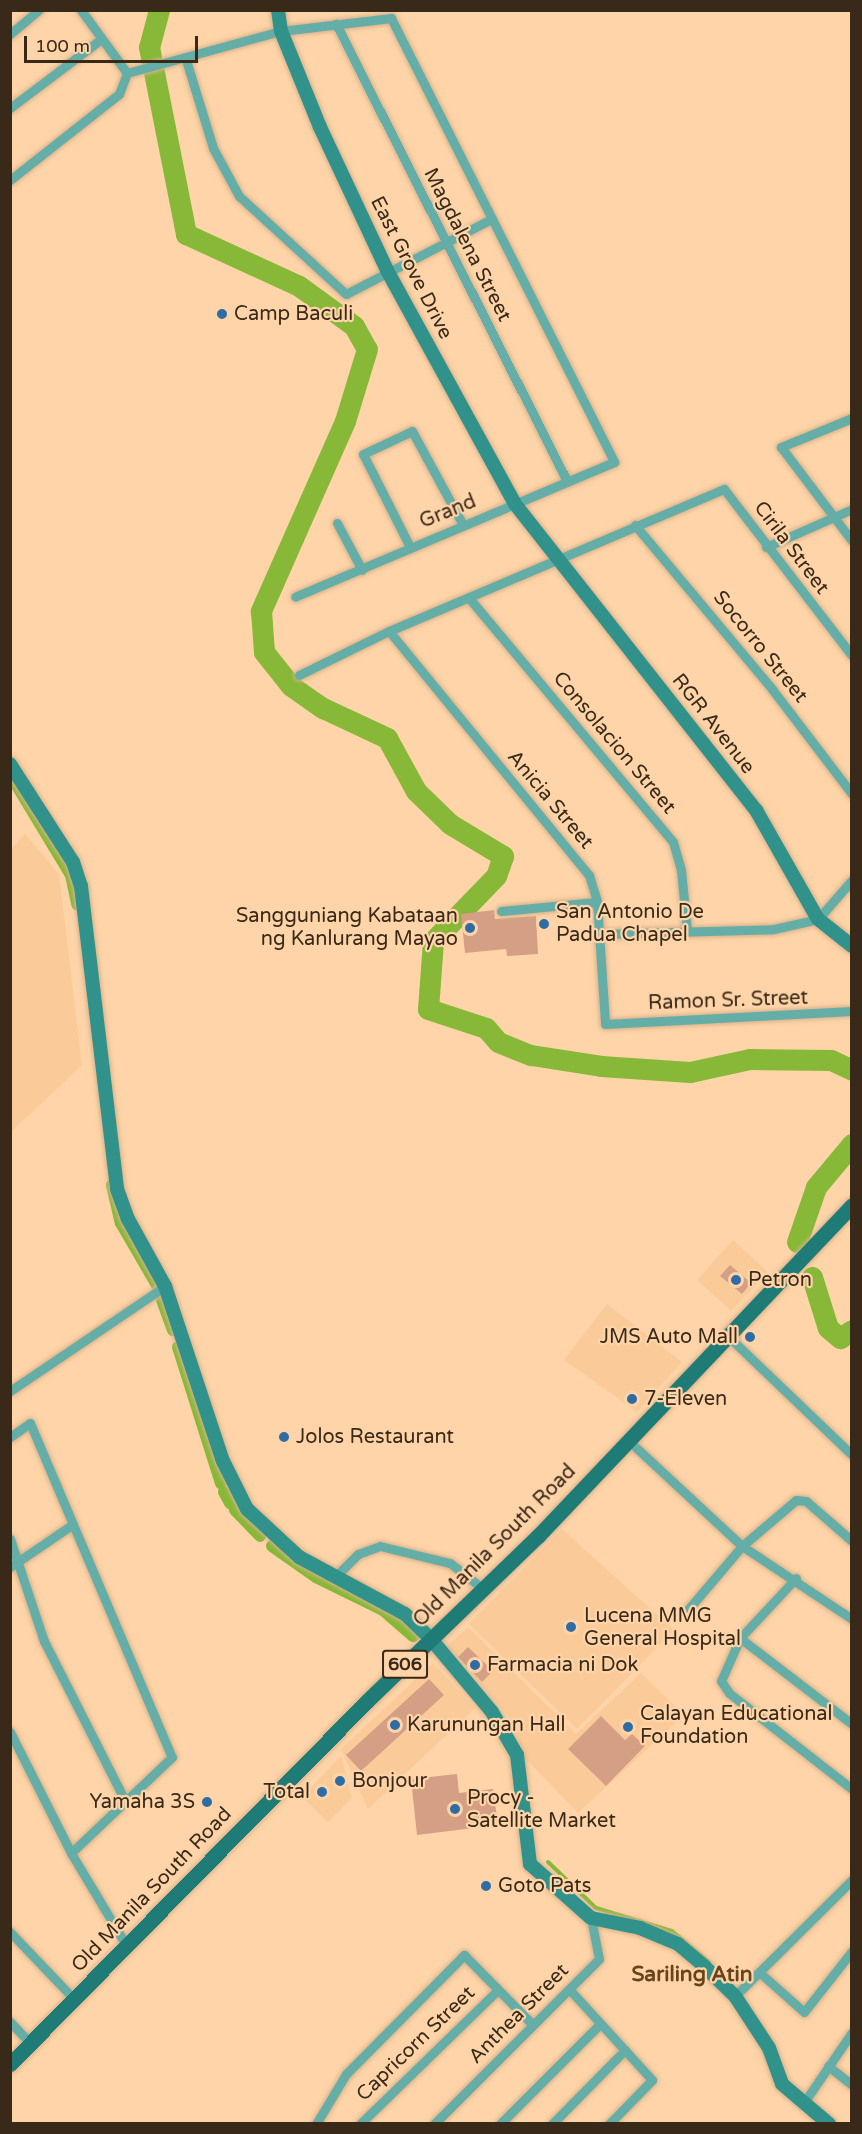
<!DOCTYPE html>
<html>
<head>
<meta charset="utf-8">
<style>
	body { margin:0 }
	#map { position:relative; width:862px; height:2134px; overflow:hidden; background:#fed4a8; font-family:"Varela Round",sans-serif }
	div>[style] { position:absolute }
	.built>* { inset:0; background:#facb99 }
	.stream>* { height:4px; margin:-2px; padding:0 2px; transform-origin:2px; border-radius:2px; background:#87b837 }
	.canal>* { height:12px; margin:-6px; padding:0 6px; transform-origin:6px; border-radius:6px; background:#87b837 }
	.river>* { height:21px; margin:-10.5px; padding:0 10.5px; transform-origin:10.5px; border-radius:10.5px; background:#87b837 }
	.building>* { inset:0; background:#d49f84 }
	.roads { filter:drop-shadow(0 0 2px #d7b28b) drop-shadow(0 0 2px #d7b28b) }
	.street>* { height:9px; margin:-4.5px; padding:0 4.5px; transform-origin:4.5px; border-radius:4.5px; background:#65aea8 }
	.secondary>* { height:14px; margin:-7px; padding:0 7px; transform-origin:7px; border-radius:7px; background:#31928b }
	.primary>* { height:15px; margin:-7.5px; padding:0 7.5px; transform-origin:7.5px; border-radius:7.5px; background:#1e7b75 }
	.dots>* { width:16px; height:16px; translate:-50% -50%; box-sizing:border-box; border:3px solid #fed4a8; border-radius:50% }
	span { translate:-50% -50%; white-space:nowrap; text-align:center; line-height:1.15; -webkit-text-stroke:4.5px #fed4a8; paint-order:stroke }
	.shield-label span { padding:2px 4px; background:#fed4a8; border:2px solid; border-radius:4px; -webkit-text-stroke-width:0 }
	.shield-label { font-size:18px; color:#392918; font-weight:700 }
	.street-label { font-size:20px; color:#392918 }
	.poi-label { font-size:20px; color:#392918 }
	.left { translate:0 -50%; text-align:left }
	.right { translate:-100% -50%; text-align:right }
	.neighbourhood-label { font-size:21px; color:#67441b; font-weight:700 }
	.frame { position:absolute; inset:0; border:12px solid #392918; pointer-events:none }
	.scale { position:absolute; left:24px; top:36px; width:174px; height:27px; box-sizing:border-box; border:3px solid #392918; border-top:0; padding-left:8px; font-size:18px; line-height:21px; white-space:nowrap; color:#392918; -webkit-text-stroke:4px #fed4a8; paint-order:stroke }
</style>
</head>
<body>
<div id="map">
	<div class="built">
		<div style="clip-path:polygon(25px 834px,59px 874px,82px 1065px,11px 1132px,11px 849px)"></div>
		<div style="clip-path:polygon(733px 1240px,768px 1272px,731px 1311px,697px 1280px)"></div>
		<div style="clip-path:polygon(607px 1304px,682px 1362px,637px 1412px,564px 1360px)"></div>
		<div style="clip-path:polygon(562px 1529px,674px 1630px,577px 1729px,469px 1624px)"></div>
		<div style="clip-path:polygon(468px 1627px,576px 1734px,641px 1673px,684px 1715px,578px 1813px,525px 1758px,512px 1720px,447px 1646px)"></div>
		<div style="clip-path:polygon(433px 1663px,475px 1708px,368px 1809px,341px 1749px)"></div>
		<div style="clip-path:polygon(341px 1756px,352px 1798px,328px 1822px,302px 1797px)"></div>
	</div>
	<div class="stream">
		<div style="left:548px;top:1862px;width:66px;rotate:43.8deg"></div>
		<div style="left:596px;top:1908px;width:79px;rotate:16.8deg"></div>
		<div style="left:672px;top:1931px;width:48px;rotate:40deg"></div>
	</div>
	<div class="canal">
		<div style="left:16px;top:784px;width:106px;rotate:58.9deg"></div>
		<div style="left:71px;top:875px;width:30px;rotate:78deg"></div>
		<div style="left:112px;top:1185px;width:39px;rotate:77deg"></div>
		<div style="left:121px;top:1223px;width:72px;rotate:59.9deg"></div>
		<div style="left:162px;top:1300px;width:32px;rotate:70deg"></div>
		<div style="left:178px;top:1347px;width:143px;rotate:72.5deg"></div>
		<div style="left:224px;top:1492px;width:13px;rotate:61deg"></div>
		<div style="left:235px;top:1510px;width:36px;rotate:46deg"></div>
		<div style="left:272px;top:1546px;width:54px;rotate:35.2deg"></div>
		<div style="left:316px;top:1577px;width:75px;rotate:26.2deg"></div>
		<div style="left:383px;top:1610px;width:40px;rotate:41deg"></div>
	</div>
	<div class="river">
		<div style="left:159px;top:10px;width:38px;rotate:105deg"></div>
		<div style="left:149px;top:47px;width:191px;rotate:78.8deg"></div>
		<div style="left:186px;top:234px;width:124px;rotate:24.7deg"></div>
		<div style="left:299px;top:286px;width:68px;rotate:36deg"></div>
		<div style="left:354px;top:326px;width:26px;rotate:61deg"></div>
		<div style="left:367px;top:349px;width:75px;rotate:107deg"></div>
		<div style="left:345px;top:421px;width:208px;rotate:113.9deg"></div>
		<div style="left:261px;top:611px;width:41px;rotate:85.8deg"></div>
		<div style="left:264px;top:652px;width:43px;rotate:51.5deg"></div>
		<div style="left:291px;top:686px;width:39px;rotate:35deg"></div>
		<div style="left:323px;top:708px;width:71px;rotate:25.1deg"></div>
		<div style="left:387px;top:738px;width:60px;rotate:61.3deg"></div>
		<div style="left:416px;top:791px;width:47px;rotate:44.1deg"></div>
		<div style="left:450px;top:824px;width:62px;rotate:31.1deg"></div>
		<div style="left:503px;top:856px;width:21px;rotate:109deg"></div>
		<div style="left:496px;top:876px;width:91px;rotate:134.1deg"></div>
		<div style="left:433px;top:941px;width:68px;rotate:94.2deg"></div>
		<div style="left:428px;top:1009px;width:61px;rotate:18.1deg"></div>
		<div style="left:486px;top:1028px;width:18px;rotate:49deg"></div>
		<div style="left:498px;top:1042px;width:35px;rotate:22deg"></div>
		<div style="left:531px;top:1055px;width:71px;rotate:8.9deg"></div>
		<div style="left:601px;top:1066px;width:89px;rotate:3.9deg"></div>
		<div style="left:690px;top:1072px;width:61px;rotate:-12.2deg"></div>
		<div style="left:750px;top:1059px;width:81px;rotate:0.7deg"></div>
		<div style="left:831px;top:1060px;width:23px;rotate:25deg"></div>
		<div style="left:797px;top:1242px;width:58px;rotate:-70.9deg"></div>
		<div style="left:816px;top:1187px;width:56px;rotate:-50.1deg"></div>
		<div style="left:812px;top:1277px;width:53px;rotate:72.6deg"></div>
		<div style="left:828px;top:1328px;width:16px;rotate:40deg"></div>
		<div style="left:840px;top:1338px;width:14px;rotate:-34deg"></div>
	</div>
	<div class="building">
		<div style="clip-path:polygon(494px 910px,495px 919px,536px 916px,538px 954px,507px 956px,506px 949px,465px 953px,461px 914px)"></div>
		<div style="clip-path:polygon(730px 1265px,751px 1283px,742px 1294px,720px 1276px)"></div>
		<div style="clip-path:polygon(468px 1647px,493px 1671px,482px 1682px,458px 1657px)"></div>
		<div style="clip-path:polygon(429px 1679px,444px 1695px,361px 1771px,346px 1755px)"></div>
		<div style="clip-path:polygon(601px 1716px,625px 1740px,632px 1734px,645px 1746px,606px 1786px,568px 1749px)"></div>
		<div style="clip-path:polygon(457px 1774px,459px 1793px,493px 1789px,498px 1825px,417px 1835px,411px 1779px)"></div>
	</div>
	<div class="roads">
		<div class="street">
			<div style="left:81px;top:10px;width:78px;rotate:53.9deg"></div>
			<div style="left:336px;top:24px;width:512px;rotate:63.18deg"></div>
			<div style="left:10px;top:34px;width:38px;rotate:-40deg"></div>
			<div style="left:186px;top:60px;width:92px;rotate:72.9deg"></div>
			<div style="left:213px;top:148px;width:55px;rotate:61.6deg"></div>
			<div style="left:239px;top:196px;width:145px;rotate:42.5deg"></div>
			<div style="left:346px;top:294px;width:163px;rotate:-27.3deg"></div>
			<div style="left:127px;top:73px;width:160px;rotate:-15.3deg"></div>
			<div style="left:281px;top:31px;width:111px;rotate:-6.7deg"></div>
			<div style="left:391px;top:18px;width:497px;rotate:63.3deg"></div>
			<div style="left:614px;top:462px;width:346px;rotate:157.1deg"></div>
			<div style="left:10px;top:108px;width:113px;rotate:-37.1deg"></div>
			<div style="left:10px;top:180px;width:139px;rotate:-38.3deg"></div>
			<div style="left:119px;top:94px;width:22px;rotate:-69deg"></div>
			<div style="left:852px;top:418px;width:77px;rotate:157.8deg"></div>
			<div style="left:781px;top:447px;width:118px;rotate:52.9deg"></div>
			<div style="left:337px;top:523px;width:53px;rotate:62deg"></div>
			<div style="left:635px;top:525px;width:214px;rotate:50.1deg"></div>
			<div style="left:772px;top:689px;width:132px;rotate:52.7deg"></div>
			<div style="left:410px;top:547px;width:104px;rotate:-116.8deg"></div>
			<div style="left:363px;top:454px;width:54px;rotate:-25.1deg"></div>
			<div style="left:412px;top:431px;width:107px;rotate:61.5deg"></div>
			<div style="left:766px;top:547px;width:94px;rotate:-23.8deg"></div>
			<div style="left:469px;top:598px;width:318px;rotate:50.1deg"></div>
			<div style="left:673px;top:842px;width:29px;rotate:74deg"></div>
			<div style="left:681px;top:870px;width:61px;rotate:84.4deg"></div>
			<div style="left:389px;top:631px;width:315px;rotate:50.7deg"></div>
			<div style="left:589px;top:875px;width:28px;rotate:73deg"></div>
			<div style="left:597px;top:902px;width:122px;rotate:86.2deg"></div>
			<div style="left:605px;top:1024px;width:247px;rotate:-3deg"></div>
			<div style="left:299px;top:675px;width:100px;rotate:-26.1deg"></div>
			<div style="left:389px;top:631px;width:364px;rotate:-23deg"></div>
			<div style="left:724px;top:489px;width:210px;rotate:52.5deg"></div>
			<div style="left:501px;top:911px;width:96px;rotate:-5.4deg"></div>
			<div style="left:600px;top:934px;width:174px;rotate:-1.6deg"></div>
			<div style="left:774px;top:929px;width:45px;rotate:-12.8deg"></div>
			<div style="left:818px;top:919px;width:52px;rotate:-48.9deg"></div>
			<div style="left:730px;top:1338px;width:169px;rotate:43.8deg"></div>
			<div style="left:10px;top:1391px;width:187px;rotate:-34.1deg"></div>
			<div style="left:10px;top:1437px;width:24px;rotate:-35deg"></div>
			<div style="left:30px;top:1423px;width:363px;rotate:67deg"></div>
			<div style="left:172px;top:1757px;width:139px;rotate:136.5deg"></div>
			<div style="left:629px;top:1441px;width:154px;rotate:42.9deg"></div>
			<div style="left:742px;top:1546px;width:132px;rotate:33.6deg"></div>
			<div style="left:10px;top:1539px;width:108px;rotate:71.6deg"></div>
			<div style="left:44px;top:1641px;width:179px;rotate:63.1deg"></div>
			<div style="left:10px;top:1567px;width:76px;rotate:-34.3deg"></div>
			<div style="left:334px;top:1578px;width:34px;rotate:-45deg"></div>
			<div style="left:358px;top:1554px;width:23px;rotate:-20deg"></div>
			<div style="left:380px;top:1546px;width:72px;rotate:13.7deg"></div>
			<div style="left:450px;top:1563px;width:41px;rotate:38deg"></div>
			<div style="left:796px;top:1578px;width:82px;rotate:133deg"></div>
			<div style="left:740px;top:1638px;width:47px;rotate:113.8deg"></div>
			<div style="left:721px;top:1681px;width:14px;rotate:56deg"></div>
			<div style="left:729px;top:1693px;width:156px;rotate:38deg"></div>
			<div style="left:686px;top:1612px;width:87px;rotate:-49.7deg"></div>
			<div style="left:742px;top:1546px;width:71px;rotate:-40.4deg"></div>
			<div style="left:796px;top:1500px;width:10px;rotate:6deg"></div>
			<div style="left:806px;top:1501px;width:61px;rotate:41deg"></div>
			<div style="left:740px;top:1638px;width:141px;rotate:37.5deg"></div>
			<div style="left:10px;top:1732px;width:136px;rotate:63.2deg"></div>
			<div style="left:71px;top:1853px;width:107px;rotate:59.1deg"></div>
			<div style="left:10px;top:1932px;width:93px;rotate:46.3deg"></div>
			<div style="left:759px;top:1972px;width:60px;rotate:41.6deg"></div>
			<div style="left:804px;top:2012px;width:78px;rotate:-51.8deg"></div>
			<div style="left:569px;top:1989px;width:123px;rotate:47.6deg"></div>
			<div style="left:652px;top:2080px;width:62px;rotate:134.3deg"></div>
			<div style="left:735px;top:1996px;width:165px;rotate:-44.8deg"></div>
			<div style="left:10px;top:2022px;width:30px;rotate:46deg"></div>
			<div style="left:828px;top:2066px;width:31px;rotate:38deg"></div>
			<div style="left:805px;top:2101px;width:83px;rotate:-55.7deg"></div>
			<div style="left:316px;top:2124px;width:58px;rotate:-59deg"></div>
			<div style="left:346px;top:2074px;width:168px;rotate:-45.2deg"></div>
			<div style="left:464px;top:1955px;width:98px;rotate:45.4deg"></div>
			<div style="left:360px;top:2124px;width:192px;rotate:-44.2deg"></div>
			<div style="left:434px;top:2124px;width:233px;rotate:-45deg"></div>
			<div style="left:599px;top:1959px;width:42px;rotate:-101deg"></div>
			<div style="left:500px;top:2124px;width:141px;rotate:-45deg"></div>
			<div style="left:552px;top:2124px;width:104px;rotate:-45.4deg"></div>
		</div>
		<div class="secondary">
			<div style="left:278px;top:10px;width:21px;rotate:82deg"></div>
			<div style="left:281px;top:31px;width:104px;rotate:67.9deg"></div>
			<div style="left:320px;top:127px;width:160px;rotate:64.9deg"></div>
			<div style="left:388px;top:272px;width:264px;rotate:61.3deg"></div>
			<div style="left:515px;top:504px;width:390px;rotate:51.8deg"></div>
			<div style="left:756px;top:810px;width:125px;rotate:60.4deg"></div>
			<div style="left:818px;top:919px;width:43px;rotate:38.5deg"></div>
			<div style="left:10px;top:764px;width:117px;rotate:57.3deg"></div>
			<div style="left:73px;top:862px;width:25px;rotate:72deg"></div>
			<div style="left:81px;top:886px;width:305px;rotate:83.2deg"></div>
			<div style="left:117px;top:1189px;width:32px;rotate:70deg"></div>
			<div style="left:128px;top:1219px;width:77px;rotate:61.1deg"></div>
			<div style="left:165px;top:1286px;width:184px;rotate:71.7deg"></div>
			<div style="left:223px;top:1461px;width:54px;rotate:63.4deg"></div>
			<div style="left:247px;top:1509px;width:71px;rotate:42.7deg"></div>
			<div style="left:299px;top:1557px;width:120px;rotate:28.3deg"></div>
			<div style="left:405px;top:1614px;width:36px;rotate:44deg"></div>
			<div style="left:431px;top:1639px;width:95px;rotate:50.1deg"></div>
			<div style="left:492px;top:1712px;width:50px;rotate:59.8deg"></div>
			<div style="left:517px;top:1755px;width:110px;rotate:83.2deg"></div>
			<div style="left:530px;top:1864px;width:81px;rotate:41.5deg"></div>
			<div style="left:591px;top:1918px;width:50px;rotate:11.5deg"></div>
			<div style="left:640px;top:1928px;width:41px;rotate:22.8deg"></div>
			<div style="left:678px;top:1944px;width:35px;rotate:40deg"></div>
			<div style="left:705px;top:1967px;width:42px;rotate:44deg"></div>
			<div style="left:735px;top:1996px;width:62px;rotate:56.8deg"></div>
			<div style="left:769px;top:2048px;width:38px;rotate:70deg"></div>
			<div style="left:782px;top:2084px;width:62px;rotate:40.4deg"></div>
		</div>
		<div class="primary">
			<div style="left:10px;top:2064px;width:509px;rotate:-45.48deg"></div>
			<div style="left:367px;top:1701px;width:238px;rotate:-44deg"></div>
			<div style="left:538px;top:1536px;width:456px;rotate:-46.5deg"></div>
		</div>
	</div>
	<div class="dots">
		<div style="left:222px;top:314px;background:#2e6ca3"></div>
		<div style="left:544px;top:924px;background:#2e6ca3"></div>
		<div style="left:470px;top:928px;background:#2e6ca3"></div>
		<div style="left:736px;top:1280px;background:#2e6ca3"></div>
		<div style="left:750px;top:1337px;background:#2e6ca3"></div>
		<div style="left:632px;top:1399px;background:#2e6ca3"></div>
		<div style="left:284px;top:1437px;background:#2e6ca3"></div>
		<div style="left:571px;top:1627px;background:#2e6ca3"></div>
		<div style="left:475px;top:1665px;background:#2e6ca3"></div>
		<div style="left:395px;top:1725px;background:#2e6ca3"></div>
		<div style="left:628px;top:1727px;background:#2e6ca3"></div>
		<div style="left:340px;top:1781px;background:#2e6ca3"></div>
		<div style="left:322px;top:1792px;background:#2e6ca3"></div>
		<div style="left:207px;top:1802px;background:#2e6ca3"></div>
		<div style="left:455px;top:1809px;background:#2e6ca3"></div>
		<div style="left:486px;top:1886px;background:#2e6ca3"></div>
	</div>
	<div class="shield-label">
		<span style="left:405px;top:1664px">606</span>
	</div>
	<div class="street-label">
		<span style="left:467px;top:245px;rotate:63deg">Magdalena Street</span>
		<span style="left:411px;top:268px;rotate:63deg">East Grove Drive</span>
		<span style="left:448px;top:512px;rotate:-22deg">Grand</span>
		<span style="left:791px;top:548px;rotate:53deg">Cirila Street</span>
		<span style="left:760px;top:647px;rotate:51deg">Socorro Street</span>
		<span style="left:713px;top:724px;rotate:52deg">RGR Avenue</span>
		<span style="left:614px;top:743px;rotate:50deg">Consolacion Street</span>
		<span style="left:550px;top:800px;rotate:50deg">Anicia Street</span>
		<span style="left:728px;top:1001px;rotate:-2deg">Ramon Sr. Street</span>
		<span style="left:495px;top:1546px;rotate:-45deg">Old Manila South Road</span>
		<span style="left:152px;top:1890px;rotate:-46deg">Old Manila South Road</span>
		<span style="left:519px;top:2014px;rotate:-45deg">Anthea Street</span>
		<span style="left:416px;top:2044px;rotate:-44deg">Capricorn Street</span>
	</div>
	<div class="poi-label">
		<span class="left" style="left:234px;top:314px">Camp Baculi</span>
		<span class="left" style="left:556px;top:924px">San Antonio De<br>Padua Chapel</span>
		<span class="right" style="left:458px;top:928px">Sangguniang Kabataan<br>ng Kanlurang Mayao</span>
		<span class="left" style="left:748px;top:1280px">Petron</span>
		<span class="right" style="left:738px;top:1337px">JMS Auto Mall</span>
		<span class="left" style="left:644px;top:1399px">7-Eleven</span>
		<span class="left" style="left:296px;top:1437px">Jolos Restaurant</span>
		<span class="left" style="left:584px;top:1628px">Lucena MMG<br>General Hospital</span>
		<span class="left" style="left:487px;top:1665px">Farmacia ni Dok</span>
		<span class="left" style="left:640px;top:1726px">Calayan Educational<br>Foundation</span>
		<span class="left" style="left:407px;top:1725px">Karunungan Hall</span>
		<span class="left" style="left:352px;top:1781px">Bonjour</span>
		<span class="right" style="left:310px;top:1792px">Total</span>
		<span class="left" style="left:467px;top:1810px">Procy -<br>Satellite Market</span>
		<span class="right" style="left:195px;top:1802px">Yamaha 3S</span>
		<span class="left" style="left:498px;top:1886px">Goto Pats</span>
	</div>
	<div class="neighbourhood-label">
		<span style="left:692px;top:1975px">Sariling Atin</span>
	</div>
	<div class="frame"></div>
	<div class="scale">100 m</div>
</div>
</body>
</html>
